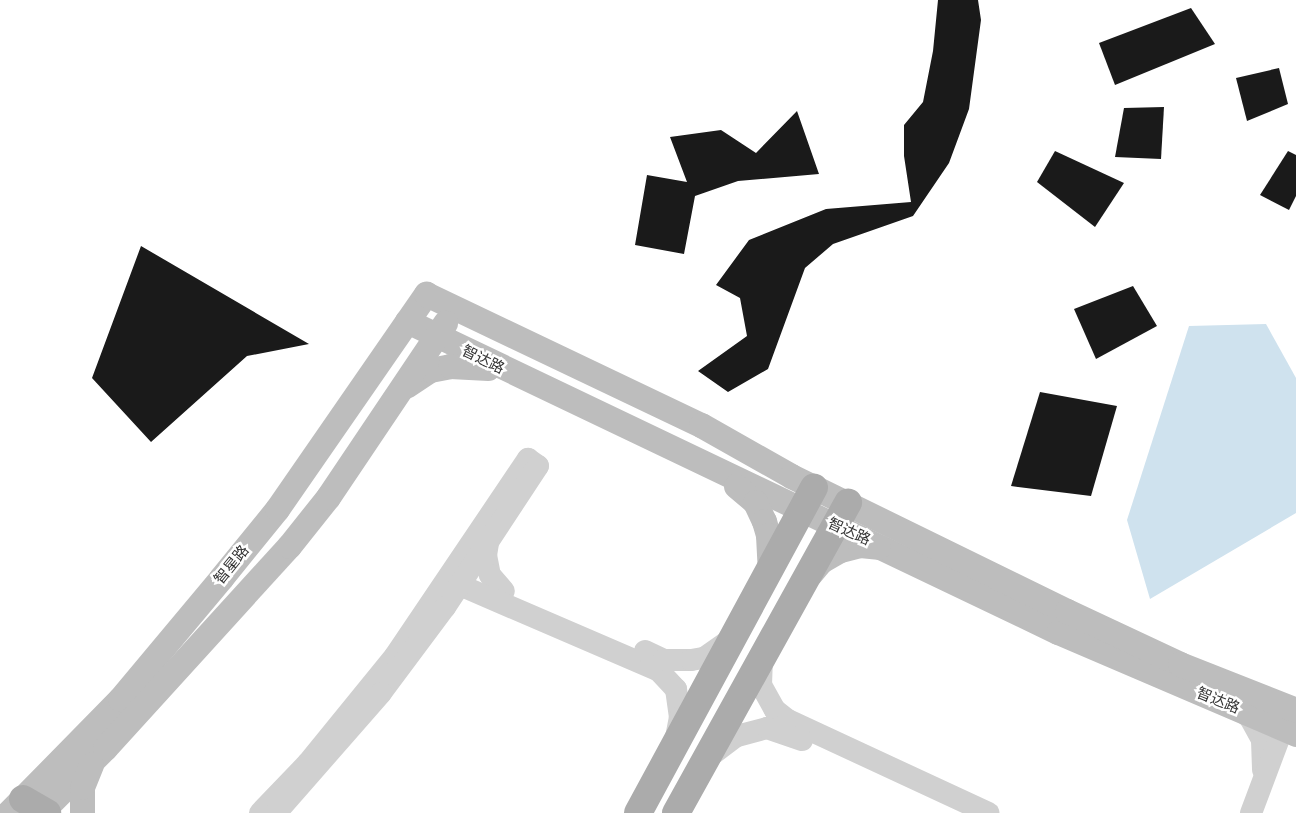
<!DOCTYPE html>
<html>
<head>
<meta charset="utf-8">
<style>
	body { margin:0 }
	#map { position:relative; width:1296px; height:813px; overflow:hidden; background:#fff; font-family:"Alegreya Sans","Noto Sans SC",sans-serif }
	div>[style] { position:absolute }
	.water>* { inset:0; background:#cfe2ee }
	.building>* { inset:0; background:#1a1a1a }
	.tertiary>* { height:22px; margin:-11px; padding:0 11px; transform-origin:11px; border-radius:11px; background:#d0d0d0 }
	.secondary>* { height:25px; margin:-12.5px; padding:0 12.5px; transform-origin:12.5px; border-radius:12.5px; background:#bdbdbd }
	.primary>* { height:28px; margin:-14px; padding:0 14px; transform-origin:14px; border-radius:14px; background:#ababab }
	span { translate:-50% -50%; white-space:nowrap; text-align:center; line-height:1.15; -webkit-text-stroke:5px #fff; paint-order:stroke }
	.street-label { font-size:15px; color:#333 }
</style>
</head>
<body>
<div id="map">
	<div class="water">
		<div style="clip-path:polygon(1266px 324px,1296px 378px,1296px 513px,1150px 599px,1127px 520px,1189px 326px)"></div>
	</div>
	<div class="building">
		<div style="clip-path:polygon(938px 0,978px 0,981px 20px,969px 109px,949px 163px,913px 216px,833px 244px,805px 268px,768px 369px,728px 392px,698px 371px,747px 336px,740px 298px,716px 285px,749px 240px,826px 209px,911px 202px,904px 156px,904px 125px,923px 102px,933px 51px)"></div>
		<div style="clip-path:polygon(1191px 8px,1215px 44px,1115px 85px,1099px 43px)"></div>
		<div style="clip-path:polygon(1279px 68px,1288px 104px,1247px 121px,1236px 78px)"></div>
		<div style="clip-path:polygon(1164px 107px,1161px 159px,1115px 157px,1124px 108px)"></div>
		<div style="clip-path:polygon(797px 111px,819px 174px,738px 181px,695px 196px,684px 254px,635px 245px,647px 175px,687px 182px,670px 137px,721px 130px,756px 153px)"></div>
		<div style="clip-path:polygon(1055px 151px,1124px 183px,1095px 227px,1037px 182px)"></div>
		<div style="clip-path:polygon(1288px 151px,1296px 155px,1296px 196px,1289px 210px,1260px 195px)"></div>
		<div style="clip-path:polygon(141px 246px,309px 344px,247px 356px,151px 442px,92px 378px)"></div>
		<div style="clip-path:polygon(1133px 286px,1157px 326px,1096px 359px,1074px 309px)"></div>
		<div style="clip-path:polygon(1040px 392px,1117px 406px,1091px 496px,1011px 486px)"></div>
	</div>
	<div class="tertiary">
		<div style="left:488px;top:543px;width:12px;rotate:99deg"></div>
		<div style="left:486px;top:555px;width:20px;rotate:79deg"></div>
		<div style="left:490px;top:575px;width:21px;rotate:49deg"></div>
		<div style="left:448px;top:580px;width:230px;rotate:23.3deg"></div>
		<div style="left:659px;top:671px;width:25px;rotate:47deg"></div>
		<div style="left:676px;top:689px;width:28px;rotate:82deg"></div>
		<div style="left:680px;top:717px;width:21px;rotate:101deg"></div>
		<div style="left:645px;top:651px;width:21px;rotate:25deg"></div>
		<div style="left:664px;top:660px;width:27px"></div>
		<div style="left:691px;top:660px;width:13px;rotate:-9deg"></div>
		<div style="left:704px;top:658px;width:33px;rotate:-35deg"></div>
		<div style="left:762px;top:657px;width:28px;rotate:92deg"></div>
		<div style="left:761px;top:685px;width:29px;rotate:61deg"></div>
		<div style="left:775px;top:710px;width:16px;rotate:38deg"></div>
		<div style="left:788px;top:720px;width:221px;rotate:24.9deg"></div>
		<div style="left:1242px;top:711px;width:11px;rotate:41deg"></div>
		<div style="left:1250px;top:718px;width:25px;rotate:61deg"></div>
		<div style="left:1262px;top:740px;width:30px;rotate:88deg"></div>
		<div style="left:710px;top:756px;width:34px;rotate:-37deg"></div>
		<div style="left:737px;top:736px;width:31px;rotate:-15deg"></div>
		<div style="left:767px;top:728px;width:37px;rotate:19deg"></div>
		<div style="left:260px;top:813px;width:69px;rotate:-46.2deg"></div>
		<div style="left:308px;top:763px;width:138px;rotate:-50.9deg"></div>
		<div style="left:395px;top:656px;width:238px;rotate:-56deg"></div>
		<div style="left:528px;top:459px;width:12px;rotate:35deg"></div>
		<div style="left:538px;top:466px;width:169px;rotate:123.4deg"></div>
		<div style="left:445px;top:607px;width:107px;rotate:126.7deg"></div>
		<div style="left:381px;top:693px;width:159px;rotate:131.2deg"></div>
		<div style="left:1251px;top:813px;width:108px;rotate:-69.4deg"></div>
	</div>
	<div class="secondary">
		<div style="left:407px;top:321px;width:721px;rotate:25.54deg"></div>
		<div style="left:1058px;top:632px;width:259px;rotate:23.2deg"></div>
		<div style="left:406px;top:386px;width:29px;rotate:-34deg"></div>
		<div style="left:430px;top:370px;width:20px;rotate:-11deg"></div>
		<div style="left:450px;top:366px;width:38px;rotate:3deg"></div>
		<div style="left:736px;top:486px;width:25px;rotate:40deg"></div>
		<div style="left:755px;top:502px;width:21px;rotate:65deg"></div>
		<div style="left:764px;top:521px;width:15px;rotate:74deg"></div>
		<div style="left:768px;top:535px;width:34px;rotate:87deg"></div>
		<div style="left:810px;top:574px;width:17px;rotate:-50deg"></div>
		<div style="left:821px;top:561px;width:22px;rotate:-30deg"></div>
		<div style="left:840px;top:550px;width:21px;rotate:-14deg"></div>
		<div style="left:860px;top:545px;width:18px;rotate:6deg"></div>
		<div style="left:8px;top:813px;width:160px;rotate:-45.5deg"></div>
		<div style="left:120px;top:699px;width:158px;rotate:-50.1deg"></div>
		<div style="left:221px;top:578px;width:89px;rotate:-50.9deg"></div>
		<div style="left:277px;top:509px;width:262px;rotate:-55.3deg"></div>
		<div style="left:426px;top:294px;width:305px;rotate:25.5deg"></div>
		<div style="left:701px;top:425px;width:103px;rotate:29.5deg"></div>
		<div style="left:791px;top:476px;width:307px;rotate:26.1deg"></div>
		<div style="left:1067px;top:611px;width:125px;rotate:25.1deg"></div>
		<div style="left:1180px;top:664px;width:125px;rotate:21.6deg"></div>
		<div style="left:40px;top:813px;width:92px;rotate:-45deg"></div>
		<div style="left:105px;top:748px;width:273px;rotate:-47.7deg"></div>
		<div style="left:289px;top:546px;width:63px;rotate:-51.5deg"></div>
		<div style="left:328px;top:497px;width:210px;rotate:-56.1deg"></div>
		<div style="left:82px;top:813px;width:26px;rotate:-90deg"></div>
		<div style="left:82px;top:787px;width:24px;rotate:-68deg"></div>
	</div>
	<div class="primary">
		<div style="left:23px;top:799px;width:28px;rotate:30deg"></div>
		<div style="left:638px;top:813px;width:370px;rotate:-61.6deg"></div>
		<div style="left:676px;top:813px;width:355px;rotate:-61deg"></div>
	</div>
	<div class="street-label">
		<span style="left:483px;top:360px;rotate:26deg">智达路</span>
		<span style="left:849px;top:532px;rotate:24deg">智达路</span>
		<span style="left:232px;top:565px;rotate:-51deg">智星路</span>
		<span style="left:1218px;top:701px;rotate:22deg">智达路</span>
	</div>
</div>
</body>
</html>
